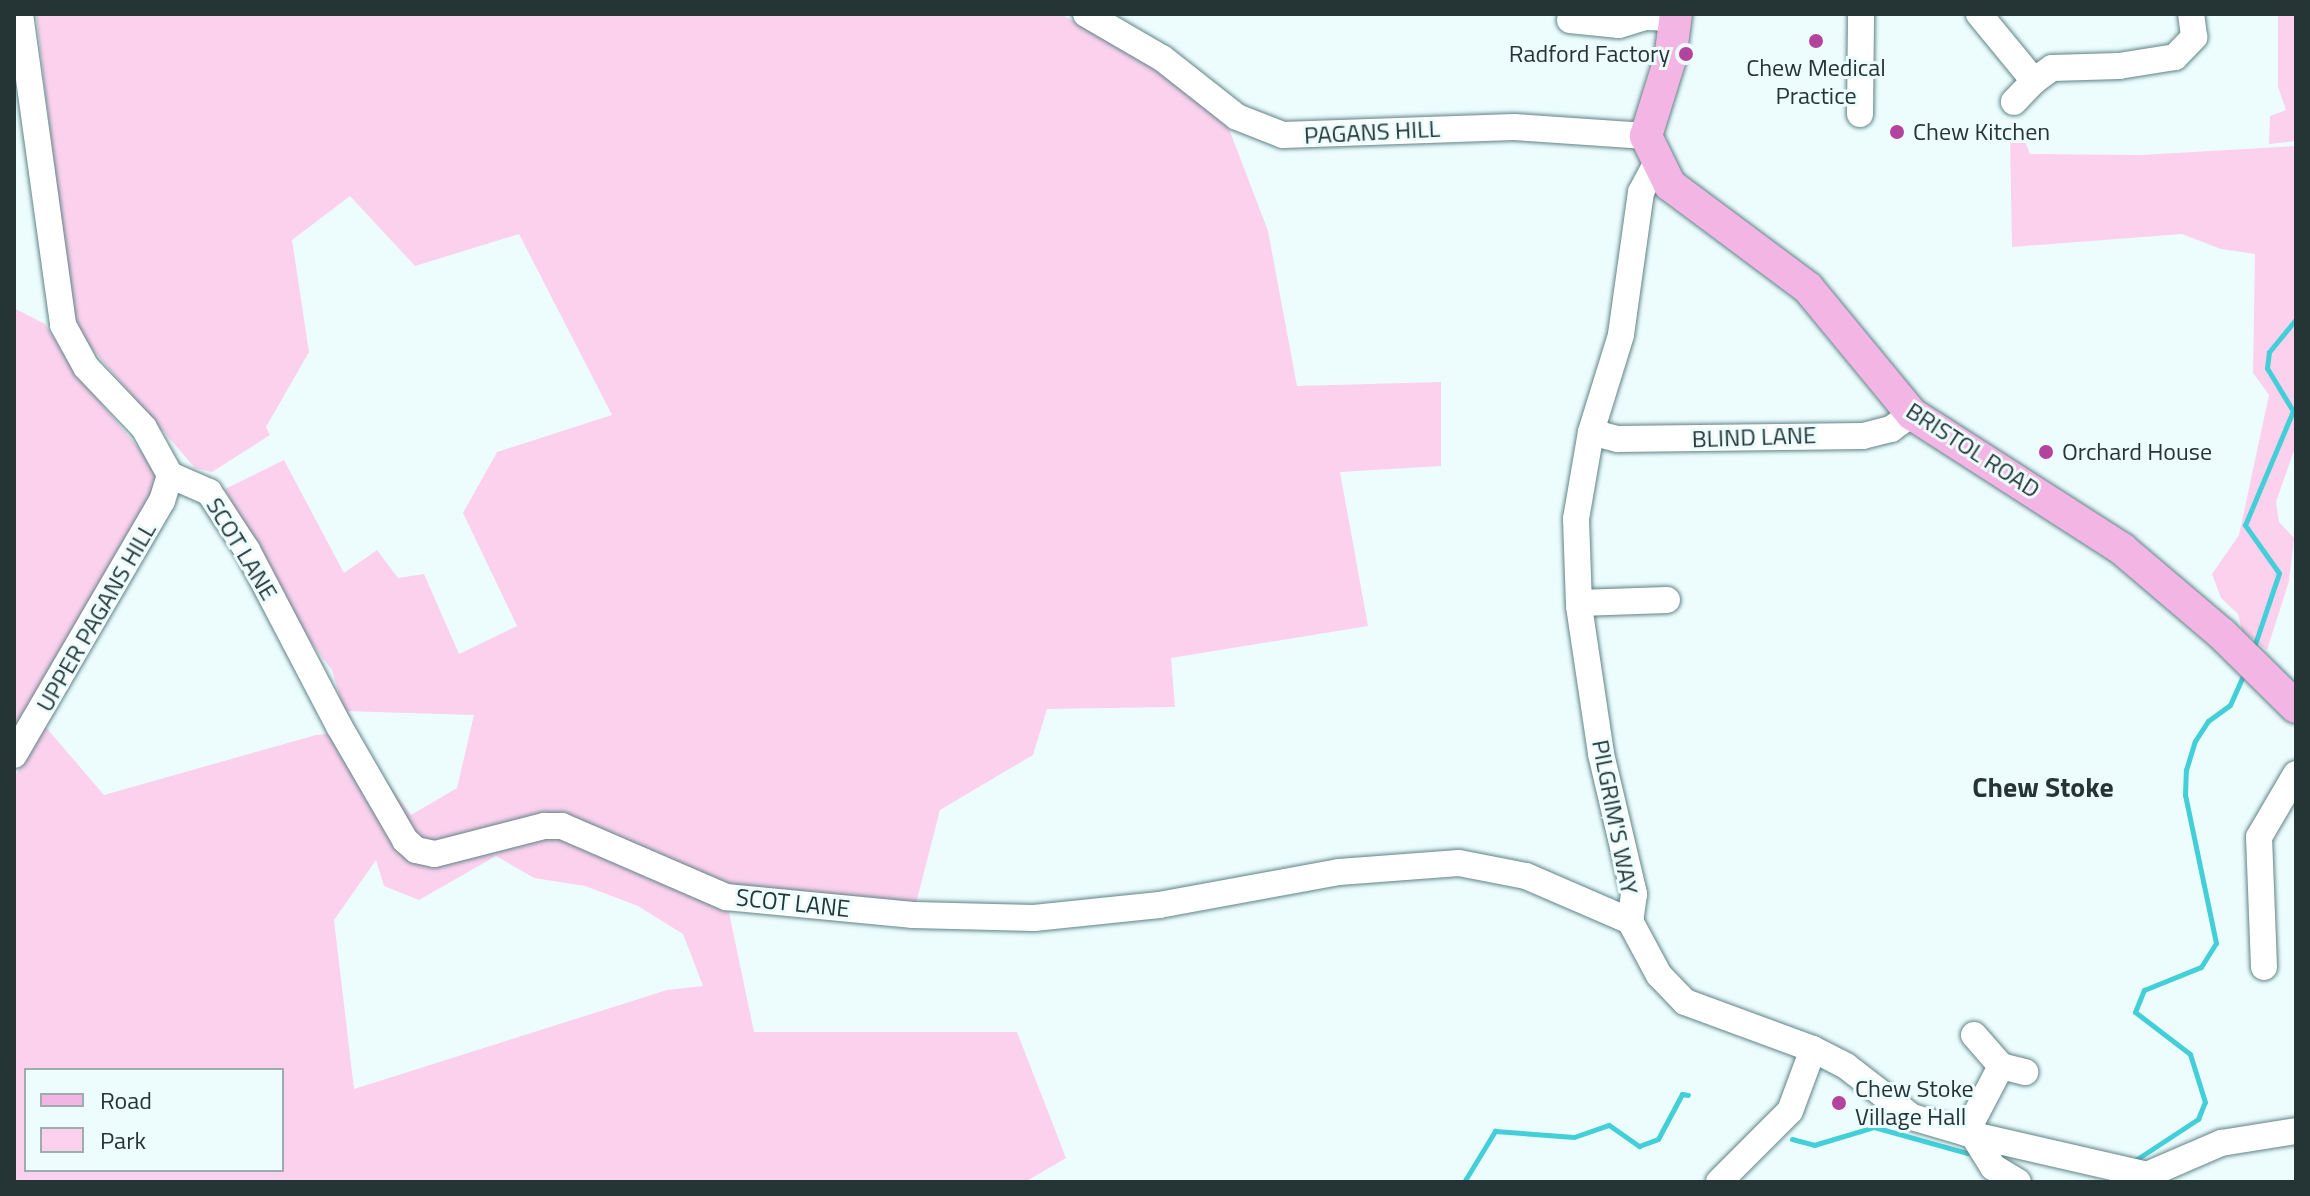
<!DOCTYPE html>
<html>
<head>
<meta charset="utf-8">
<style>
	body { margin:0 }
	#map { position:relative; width:2310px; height:1196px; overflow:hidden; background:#edfdfe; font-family:"Titillium Web",sans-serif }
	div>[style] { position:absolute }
	.green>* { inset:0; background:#fbd1ee }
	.stream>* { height:5px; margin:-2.5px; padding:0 2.5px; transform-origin:2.5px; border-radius:2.5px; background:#42cfd8 }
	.roads { filter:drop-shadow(0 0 2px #608386) drop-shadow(0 0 2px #608386) }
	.minor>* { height:26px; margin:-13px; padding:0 13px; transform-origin:13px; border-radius:13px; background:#fff }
	.major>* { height:32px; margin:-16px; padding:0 16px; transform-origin:16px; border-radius:16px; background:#f3b5e4 }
	.dots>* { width:22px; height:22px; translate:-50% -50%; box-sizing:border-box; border:4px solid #edfdfe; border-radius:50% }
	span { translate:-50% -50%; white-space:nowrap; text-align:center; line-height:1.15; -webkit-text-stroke:6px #edfdfe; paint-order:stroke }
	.poi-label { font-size:24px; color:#253435 }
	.right { translate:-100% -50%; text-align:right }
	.left { translate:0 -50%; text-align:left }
	.street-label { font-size:24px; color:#253435 }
	.quarter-label { font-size:28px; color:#253435; font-weight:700 }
	.frame { position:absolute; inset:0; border:16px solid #253435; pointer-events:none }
	.legend { position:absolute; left:24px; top:1068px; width:260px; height:104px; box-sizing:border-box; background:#edfdfe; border:2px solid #9dadae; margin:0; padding:10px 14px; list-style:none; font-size:24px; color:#253435 }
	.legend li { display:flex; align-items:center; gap:16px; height:40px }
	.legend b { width:40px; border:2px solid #9dadae }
</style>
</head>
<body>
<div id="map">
	<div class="green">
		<div style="clip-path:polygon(evenodd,36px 14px,1061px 14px,1161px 72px,1229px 129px,1268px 231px,1297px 386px,1441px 382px,1441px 466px,1340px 472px,1368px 626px,1171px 658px,1175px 707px,1047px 709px,1033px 755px,940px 810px,913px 915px,726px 898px,754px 1032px,1017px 1032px,1066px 1158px,1025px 1182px,14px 1182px,14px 778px,44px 725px,104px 795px,316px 735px,350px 732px,411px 815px,457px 788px,474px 715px,344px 711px,332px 670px,295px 621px,225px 489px,284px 460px,344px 573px,377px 550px,398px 578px,424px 574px,459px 654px,517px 626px,463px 513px,497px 452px,612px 415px,519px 234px,415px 266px,350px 196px,292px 240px,309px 352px,266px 427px,270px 435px,212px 472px,195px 468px,79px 334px,71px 307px,36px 14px,496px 856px,534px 878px,585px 886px,638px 906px,683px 934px,703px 986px,667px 990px,354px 1089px,334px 920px,376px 860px,384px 886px,419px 900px,496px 856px,36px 14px,26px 1070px,282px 1070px,282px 1170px,26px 1170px,26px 1070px)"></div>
		<div style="clip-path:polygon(2278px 14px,2296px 14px,2296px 141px,2269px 144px,2270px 116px,2286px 110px,2278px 87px)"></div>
		<div style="clip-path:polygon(2010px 136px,2023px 136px,2030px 154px,2141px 155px,2296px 146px,2296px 445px,2276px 502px,2279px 522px,2294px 538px,2289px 581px,2267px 650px,2242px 630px,2238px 614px,2221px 598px,2212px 574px,2239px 535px,2269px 395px,2253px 373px,2255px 254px,2221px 249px,2182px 234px,2012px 247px)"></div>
		<div style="clip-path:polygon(14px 308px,45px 324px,79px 377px,150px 462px,158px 484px,14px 730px)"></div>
	</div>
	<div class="stream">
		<div style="left:2254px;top:647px;width:78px;rotate:-71.3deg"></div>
		<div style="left:2279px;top:573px;width:59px;rotate:-125.3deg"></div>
		<div style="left:2245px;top:525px;width:124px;rotate:-67.2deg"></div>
		<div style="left:2293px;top:411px;width:50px;rotate:-121.2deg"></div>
		<div style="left:2267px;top:368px;width:16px;rotate:-83deg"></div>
		<div style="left:2269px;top:352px;width:43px;rotate:-50.7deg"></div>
		<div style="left:1792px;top:1139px;width:23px;rotate:15deg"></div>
		<div style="left:1814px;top:1145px;width:63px;rotate:-16.7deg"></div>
		<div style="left:1874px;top:1127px;width:97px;rotate:15.6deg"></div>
		<div style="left:2134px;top:1161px;width:77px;rotate:-33.3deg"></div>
		<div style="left:2198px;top:1119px;width:18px;rotate:-68deg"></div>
		<div style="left:2205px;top:1102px;width:50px;rotate:-107.4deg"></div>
		<div style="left:2190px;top:1054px;width:69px;rotate:-142.6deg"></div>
		<div style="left:2135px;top:1012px;width:24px;rotate:-68deg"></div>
		<div style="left:2144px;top:990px;width:61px;rotate:-22deg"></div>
		<div style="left:2201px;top:967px;width:28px;rotate:-58deg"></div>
		<div style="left:2216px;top:943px;width:151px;rotate:-101.8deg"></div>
		<div style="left:2185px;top:795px;width:25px;rotate:-88deg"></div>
		<div style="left:2186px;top:770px;width:30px;rotate:-73deg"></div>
		<div style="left:2195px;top:741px;width:24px;rotate:-57deg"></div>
		<div style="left:2208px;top:721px;width:27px;rotate:-36deg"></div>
		<div style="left:2230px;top:705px;width:36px;rotate:-66deg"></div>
		<div style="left:1464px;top:1182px;width:60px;rotate:-58.7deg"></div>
		<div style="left:1495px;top:1131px;width:79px;rotate:4.3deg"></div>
		<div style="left:1574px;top:1137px;width:37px;rotate:-19deg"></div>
		<div style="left:1609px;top:1125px;width:37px;rotate:35deg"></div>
		<div style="left:1639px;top:1146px;width:20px;rotate:-20deg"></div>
		<div style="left:1658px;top:1139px;width:51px;rotate:-61.9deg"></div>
		<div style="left:1682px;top:1094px;width:6px;rotate:9deg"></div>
	</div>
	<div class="roads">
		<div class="minor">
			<div style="left:20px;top:14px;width:314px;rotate:82.1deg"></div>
			<div style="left:63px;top:325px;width:48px;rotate:61.3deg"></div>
			<div style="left:86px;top:367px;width:84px;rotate:46.4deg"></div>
			<div style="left:144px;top:428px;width:54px;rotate:61deg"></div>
			<div style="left:1086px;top:14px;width:88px;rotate:30.1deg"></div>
			<div style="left:1162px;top:58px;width:95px;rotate:38.2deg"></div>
			<div style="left:1237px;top:117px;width:49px;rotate:21.4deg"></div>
			<div style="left:1283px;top:135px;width:231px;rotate:-2deg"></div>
			<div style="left:1514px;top:127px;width:132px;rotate:3.9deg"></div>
			<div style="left:1979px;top:14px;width:87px;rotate:50.6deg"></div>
			<div style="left:2034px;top:81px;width:29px;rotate:134deg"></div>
			<div style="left:1570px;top:20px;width:49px;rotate:5.8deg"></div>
			<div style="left:1619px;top:25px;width:28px;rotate:-17deg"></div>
			<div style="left:1646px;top:17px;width:30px;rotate:2deg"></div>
			<div style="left:2034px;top:81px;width:22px;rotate:-36deg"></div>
			<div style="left:2052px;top:68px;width:67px;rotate:-1.7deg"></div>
			<div style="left:2119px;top:66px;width:57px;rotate:-9.1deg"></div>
			<div style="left:2175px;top:57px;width:28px;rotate:-46deg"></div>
			<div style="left:2194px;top:37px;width:23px;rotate:-97deg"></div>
			<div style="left:1860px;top:114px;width:100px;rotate:-89.4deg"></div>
			<div style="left:1657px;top:162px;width:34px;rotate:118deg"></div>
			<div style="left:1641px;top:192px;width:144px;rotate:98deg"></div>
			<div style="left:1621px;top:335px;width:102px;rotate:107.2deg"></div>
			<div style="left:1591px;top:432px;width:88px;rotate:99.8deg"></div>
			<div style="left:1576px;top:519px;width:87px;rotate:88deg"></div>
			<div style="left:1579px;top:606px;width:150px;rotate:81.5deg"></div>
			<div style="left:1601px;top:754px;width:144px;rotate:76.7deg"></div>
			<div style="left:1634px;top:894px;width:27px;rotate:98deg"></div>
			<div style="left:1630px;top:921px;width:61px;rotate:61.8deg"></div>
			<div style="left:1659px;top:975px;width:37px;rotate:46deg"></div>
			<div style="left:1685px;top:1002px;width:136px;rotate:20.2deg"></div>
			<div style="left:1813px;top:1049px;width:37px;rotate:27deg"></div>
			<div style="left:1846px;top:1066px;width:83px;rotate:37.7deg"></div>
			<div style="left:1912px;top:1117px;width:64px;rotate:16.4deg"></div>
			<div style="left:1973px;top:1135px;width:179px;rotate:12.9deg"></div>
			<div style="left:2147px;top:1175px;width:81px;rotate:-23.4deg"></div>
			<div style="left:2221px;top:1143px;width:76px;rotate:-9.1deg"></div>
			<div style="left:1591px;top:432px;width:28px;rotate:15deg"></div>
			<div style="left:1618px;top:439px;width:245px;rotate:-0.7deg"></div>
			<div style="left:1863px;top:436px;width:29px;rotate:-14deg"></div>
			<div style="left:1891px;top:429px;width:26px;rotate:-36deg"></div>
			<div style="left:170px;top:475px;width:43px;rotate:23.6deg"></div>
			<div style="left:209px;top:492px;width:69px;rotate:56.8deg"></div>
			<div style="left:247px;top:550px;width:199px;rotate:62.4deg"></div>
			<div style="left:339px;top:726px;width:132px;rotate:59.9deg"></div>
			<div style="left:405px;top:840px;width:15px;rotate:42deg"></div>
			<div style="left:416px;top:850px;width:19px;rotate:12deg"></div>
			<div style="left:435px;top:854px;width:113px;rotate:-14.4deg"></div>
			<div style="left:544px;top:826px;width:18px"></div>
			<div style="left:562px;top:826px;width:179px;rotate:23.4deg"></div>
			<div style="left:726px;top:897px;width:188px;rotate:5.5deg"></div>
			<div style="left:913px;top:915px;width:121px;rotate:1.4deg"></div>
			<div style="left:1034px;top:918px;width:126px;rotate:-5.9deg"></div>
			<div style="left:1159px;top:905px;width:183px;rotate:-10.4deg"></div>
			<div style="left:1339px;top:872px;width:120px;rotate:-4.3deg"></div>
			<div style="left:1459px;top:863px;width:68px;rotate:11deg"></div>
			<div style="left:1526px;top:876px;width:113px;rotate:23.4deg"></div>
			<div style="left:1579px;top:603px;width:88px;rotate:-2deg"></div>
			<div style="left:14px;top:755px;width:294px;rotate:-59.8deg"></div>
			<div style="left:162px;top:501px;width:27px;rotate:-73deg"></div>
			<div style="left:2264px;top:967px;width:130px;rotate:-92.2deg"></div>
			<div style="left:2259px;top:837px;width:73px;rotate:-59.6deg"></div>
			<div style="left:1974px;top:1035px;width:41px;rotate:48.9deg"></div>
			<div style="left:2001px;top:1066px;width:25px;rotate:14deg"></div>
			<div style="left:1966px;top:1133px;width:76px;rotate:-62.4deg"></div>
			<div style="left:1973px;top:1135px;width:38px;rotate:58deg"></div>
			<div style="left:1993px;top:1167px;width:29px;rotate:31deg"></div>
			<div style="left:1719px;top:1182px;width:100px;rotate:-45deg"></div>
			<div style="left:1790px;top:1111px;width:66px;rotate:-69.6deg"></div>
		</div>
		<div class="major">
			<div style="left:1676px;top:14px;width:45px;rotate:97.6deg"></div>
			<div style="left:1670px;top:59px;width:81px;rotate:107.3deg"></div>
			<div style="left:1646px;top:136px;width:55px;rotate:63.9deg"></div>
			<div style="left:1670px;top:185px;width:172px;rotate:36.7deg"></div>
			<div style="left:1808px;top:288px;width:163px;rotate:50.5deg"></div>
			<div style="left:1912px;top:414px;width:250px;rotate:32.7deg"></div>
			<div style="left:2122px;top:549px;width:131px;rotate:40.4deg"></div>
			<div style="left:2222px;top:634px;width:104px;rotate:44.6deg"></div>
		</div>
	</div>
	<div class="dots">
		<div style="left:1816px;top:41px;background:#b4439d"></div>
		<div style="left:1686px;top:54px;background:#b4439d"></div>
		<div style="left:1897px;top:132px;background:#b4439d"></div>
		<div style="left:2046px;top:452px;background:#b4439d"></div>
		<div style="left:1839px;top:1103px;background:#b4439d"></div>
	</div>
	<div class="poi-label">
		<span class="right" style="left:1670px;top:54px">Radford Factory</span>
		<span style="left:1816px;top:82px">Chew Medical<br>Practice</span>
		<span class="left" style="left:1913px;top:132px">Chew Kitchen</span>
		<span class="left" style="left:2062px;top:452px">Orchard House</span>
		<span class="left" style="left:1855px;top:1103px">Chew Stoke<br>Village Hall</span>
	</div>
	<div class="street-label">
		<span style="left:1372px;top:132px;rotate:-3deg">PAGANS HILL</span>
		<span style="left:1754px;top:437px;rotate:-2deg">BLIND LANE</span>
		<span style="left:1973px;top:450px;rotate:33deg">BRISTOL ROAD</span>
		<span style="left:242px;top:549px;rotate:59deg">SCOT LANE</span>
		<span style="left:96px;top:617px;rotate:-60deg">UPPER PAGANS HILL</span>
		<span style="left:1615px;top:817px;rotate:79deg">PILGRIM'S WAY</span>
		<span style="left:793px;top:903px;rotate:6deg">SCOT LANE</span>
	</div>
	<div class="quarter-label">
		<span style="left:2043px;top:787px">Chew Stoke</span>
	</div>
	<div class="frame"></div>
	<ul class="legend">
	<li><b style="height:10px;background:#f3b5e4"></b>Road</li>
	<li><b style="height:22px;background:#fbd1ee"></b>Park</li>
	</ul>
</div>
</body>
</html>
